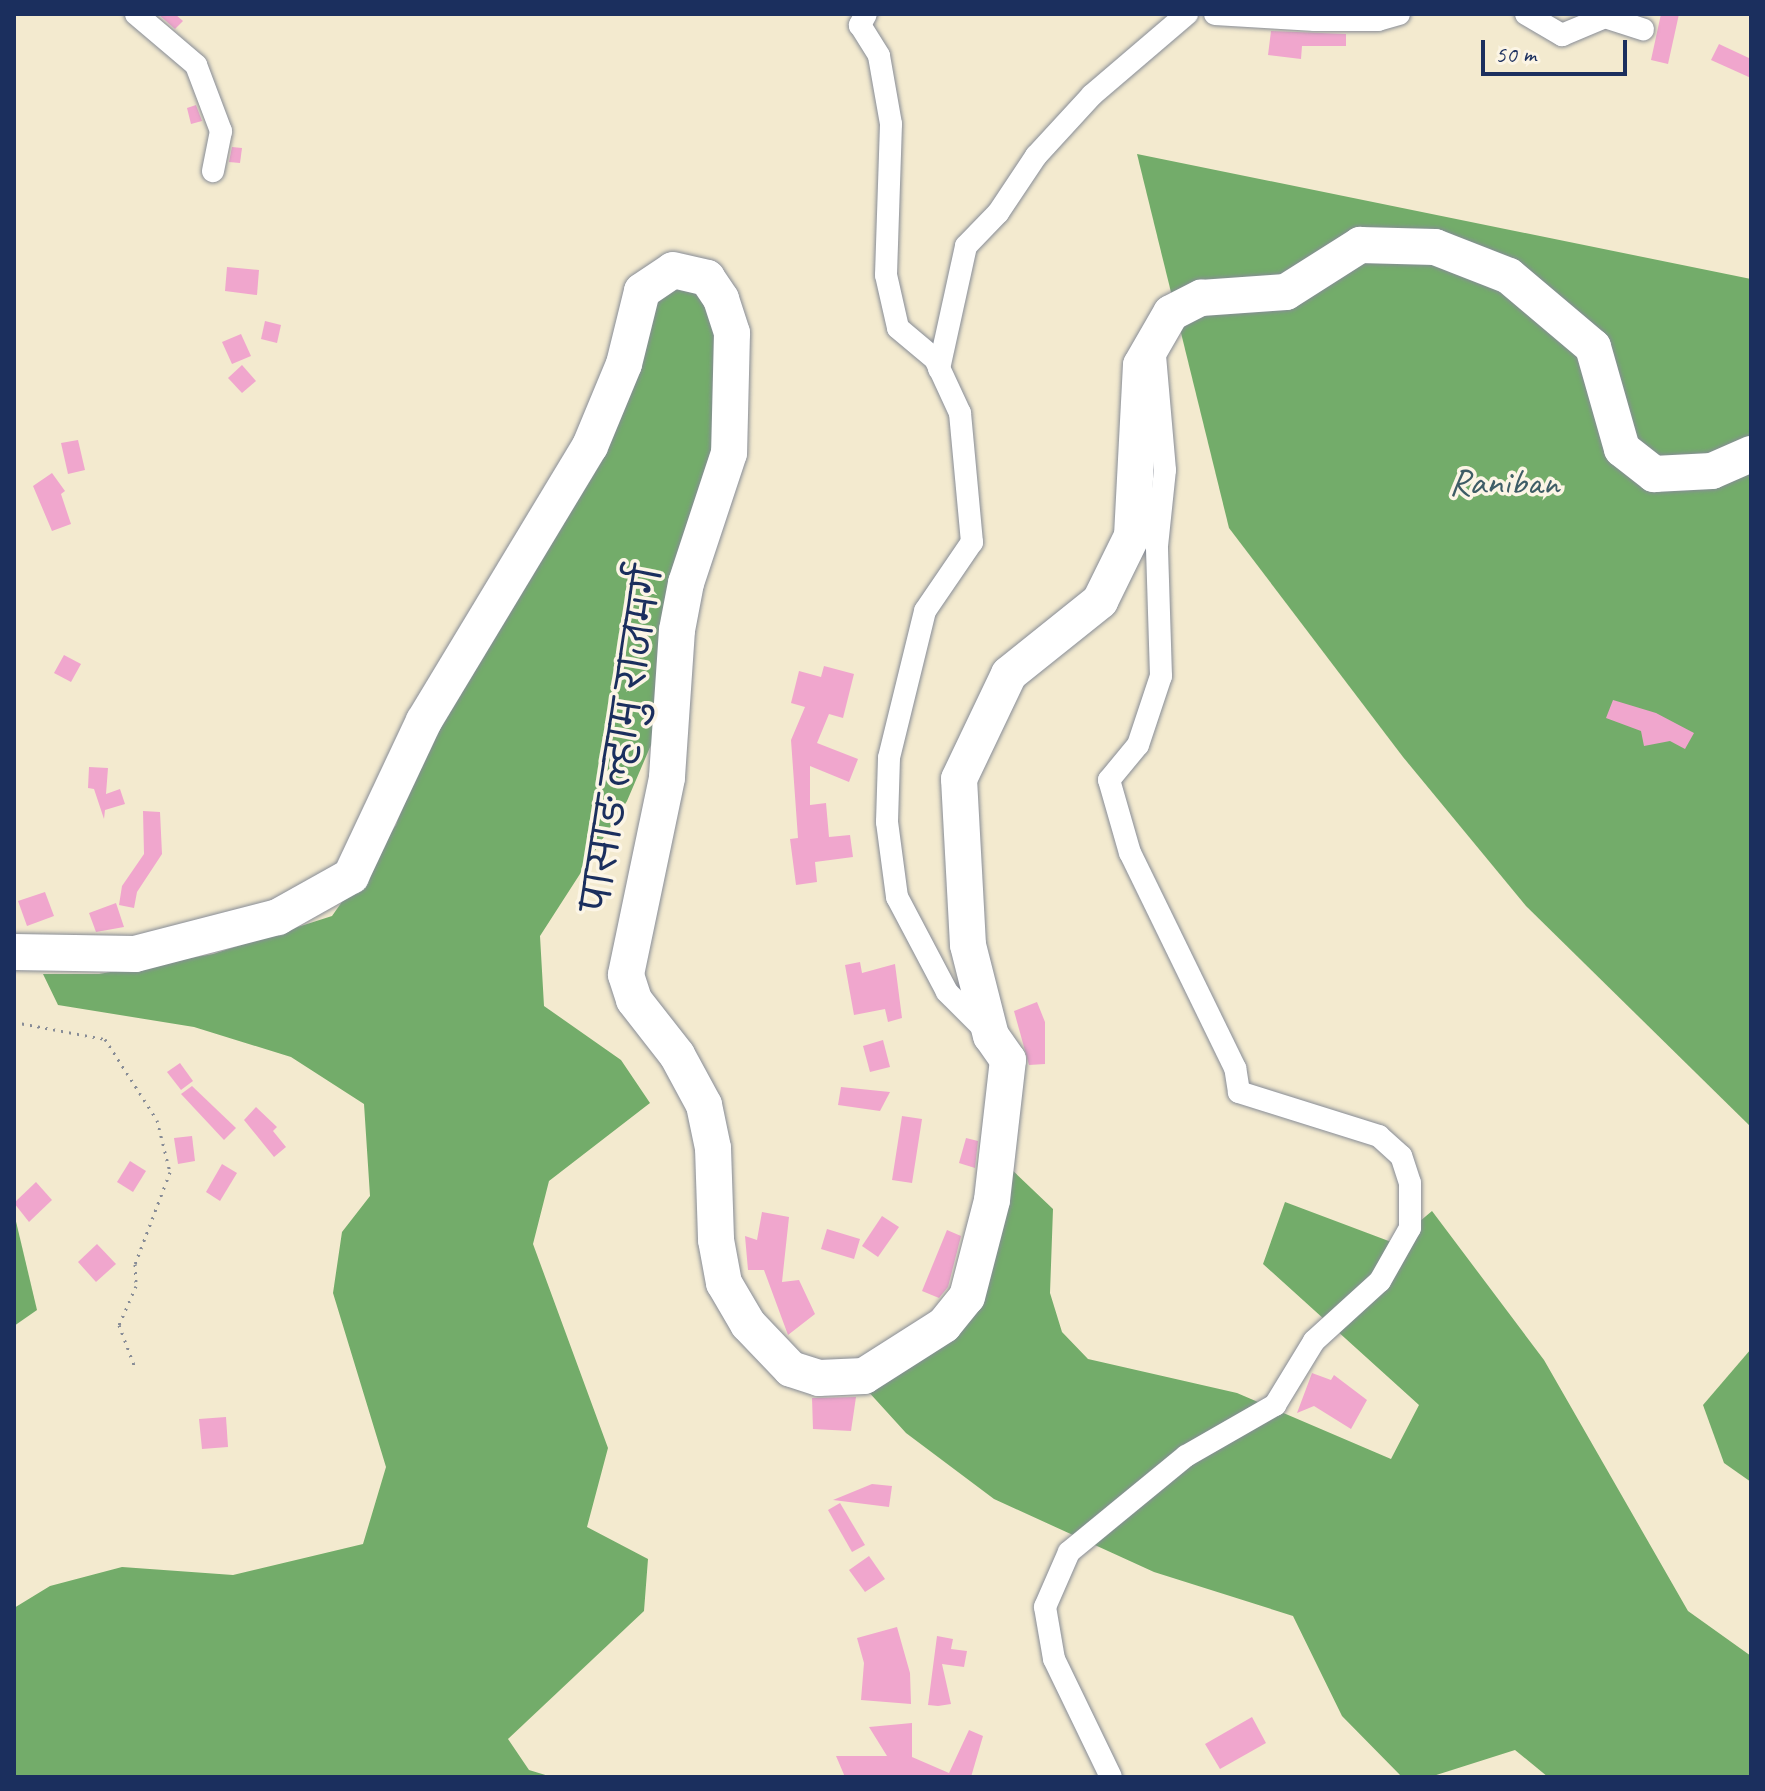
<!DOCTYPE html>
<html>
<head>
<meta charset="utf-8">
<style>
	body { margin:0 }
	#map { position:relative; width:1765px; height:1791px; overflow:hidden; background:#f3eacf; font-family:Caveat,"Playpen Sans Deva",sans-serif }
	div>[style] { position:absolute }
	.forest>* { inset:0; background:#73ac6a }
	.building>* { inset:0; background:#f0a6cd }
	.path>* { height:3px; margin-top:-1.5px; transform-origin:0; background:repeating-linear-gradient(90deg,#878c96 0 2px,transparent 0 8px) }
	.roads { filter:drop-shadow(0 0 2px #878c96) drop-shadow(0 0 2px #878c96) }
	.minor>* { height:22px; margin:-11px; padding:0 11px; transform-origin:11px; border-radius:11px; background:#fff }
	.primary>* { height:36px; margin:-18px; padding:0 18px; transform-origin:18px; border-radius:18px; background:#fff }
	span { translate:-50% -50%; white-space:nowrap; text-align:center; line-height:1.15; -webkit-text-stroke:7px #fcf5e5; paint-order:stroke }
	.park-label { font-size:38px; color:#3e5d66 }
	.street-label { font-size:38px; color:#1b2f5e }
	.frame { position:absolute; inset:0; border:16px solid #1b2f5e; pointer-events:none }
	.scale { position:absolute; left:1481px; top:40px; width:146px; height:36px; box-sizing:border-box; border:4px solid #1b2f5e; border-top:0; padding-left:10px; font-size:24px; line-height:28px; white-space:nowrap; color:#1b2f5e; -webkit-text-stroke:6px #fcf5e5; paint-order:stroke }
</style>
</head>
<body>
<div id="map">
	<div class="forest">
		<div style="clip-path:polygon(1137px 154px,1751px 279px,1751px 1127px,1526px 906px,1403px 757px,1229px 528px)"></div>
		<div style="clip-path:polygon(668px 287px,701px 294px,717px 339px,717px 454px,654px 738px,627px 801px,540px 936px,544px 1006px,621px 1060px,650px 1103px,549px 1181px,533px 1244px,608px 1448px,587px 1527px,648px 1559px,644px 1611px,508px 1739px,529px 1770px,552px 1777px,14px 1777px,14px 1608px,50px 1586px,122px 1567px,233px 1575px,363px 1544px,386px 1467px,333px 1293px,342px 1232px,370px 1196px,364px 1104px,291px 1057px,194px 1027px,58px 1005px,43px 974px,99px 974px,213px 954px,332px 916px,396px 825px,434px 717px,649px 308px)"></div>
		<div style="clip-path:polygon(1008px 1166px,1053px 1209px,1050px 1293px,1062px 1332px,1088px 1359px,1237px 1393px,1391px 1459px,1419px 1405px,1263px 1264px,1285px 1202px,1394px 1243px,1432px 1211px,1544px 1360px,1688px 1611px,1751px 1656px,1751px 1777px,1548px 1777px,1515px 1750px,1430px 1777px,1402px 1777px,1342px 1716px,1293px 1616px,1154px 1572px,994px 1499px,906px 1433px,866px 1389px,949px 1336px)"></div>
		<div style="clip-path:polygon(14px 1213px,37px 1310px,14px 1326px)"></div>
		<div style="clip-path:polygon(1751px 1349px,1751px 1482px,1724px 1463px,1703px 1405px)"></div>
	</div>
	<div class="building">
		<div style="clip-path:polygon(158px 14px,175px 14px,183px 21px,175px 29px)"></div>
		<div style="clip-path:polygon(1661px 14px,1679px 14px,1668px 64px,1651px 60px)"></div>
		<div style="clip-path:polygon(1271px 31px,1346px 34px,1346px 46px,1302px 46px,1301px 59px,1268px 55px)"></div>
		<div style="clip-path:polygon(1719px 44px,1751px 59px,1751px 78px,1711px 60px)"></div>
		<div style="clip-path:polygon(196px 105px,202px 121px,191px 124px,187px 108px)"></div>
		<div style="clip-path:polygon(232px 147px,242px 148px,240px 163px,229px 162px)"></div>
		<div style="clip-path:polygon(227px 267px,259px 270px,257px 295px,225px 291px)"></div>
		<div style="clip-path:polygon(265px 321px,281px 325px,277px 343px,261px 339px)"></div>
		<div style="clip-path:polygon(241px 334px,251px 356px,232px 364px,222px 342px)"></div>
		<div style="clip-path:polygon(242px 365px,256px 381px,242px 393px,228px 378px)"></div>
		<div style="clip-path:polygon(78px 440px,85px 470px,68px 474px,61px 443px)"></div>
		<div style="clip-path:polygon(52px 473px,65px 491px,61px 494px,71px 524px,52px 531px,33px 486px)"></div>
		<div style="clip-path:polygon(64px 655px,81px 664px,71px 682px,54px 673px)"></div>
		<div style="clip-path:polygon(824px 666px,854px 674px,843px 718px,829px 714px,817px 743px,858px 759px,849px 782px,810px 766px,810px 805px,826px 803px,829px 837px,850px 835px,853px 857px,815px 862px,817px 882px,796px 885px,790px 839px,798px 838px,791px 740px,805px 707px,791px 703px,799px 671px,821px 677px)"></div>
		<div style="clip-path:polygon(1613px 700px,1656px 713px,1694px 733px,1685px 749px,1670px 741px,1644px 746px,1641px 731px,1606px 718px)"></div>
		<div style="clip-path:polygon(89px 767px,108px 768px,106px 794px,120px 789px,125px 804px,105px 810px,104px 819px,94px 789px,88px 788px)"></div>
		<div style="clip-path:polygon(143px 811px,160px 812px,162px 854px,137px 892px,134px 908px,119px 905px,122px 886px,144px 854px)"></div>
		<div style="clip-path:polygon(45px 892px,54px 916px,27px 926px,18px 901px)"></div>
		<div style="clip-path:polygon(116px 903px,124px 927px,96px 932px,89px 913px)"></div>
		<div style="clip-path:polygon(860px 962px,862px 973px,895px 964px,902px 1018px,888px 1022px,885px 1009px,854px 1015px,845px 965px)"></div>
		<div style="clip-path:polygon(1037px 1002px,1045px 1022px,1045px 1064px,1029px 1065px,1014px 1011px)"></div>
		<div style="clip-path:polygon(883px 1040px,890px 1067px,870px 1072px,863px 1046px)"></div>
		<div style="clip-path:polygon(180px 1063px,193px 1081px,181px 1090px,167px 1072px)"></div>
		<div style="clip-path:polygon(192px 1086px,236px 1128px,224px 1140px,181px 1094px)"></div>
		<div style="clip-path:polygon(841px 1087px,890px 1092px,880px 1111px,838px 1105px)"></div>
		<div style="clip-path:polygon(256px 1107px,277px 1127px,273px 1131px,286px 1147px,274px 1157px,244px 1120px)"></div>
		<div style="clip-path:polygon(902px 1116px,922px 1119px,912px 1183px,892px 1180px)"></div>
		<div style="clip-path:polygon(192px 1136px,195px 1161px,178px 1164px,174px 1138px)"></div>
		<div style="clip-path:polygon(966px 1138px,978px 1141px,975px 1168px,959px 1163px)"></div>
		<div style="clip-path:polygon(130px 1161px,146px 1171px,133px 1192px,117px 1182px)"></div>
		<div style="clip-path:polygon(222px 1164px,237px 1173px,220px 1201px,206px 1192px)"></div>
		<div style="clip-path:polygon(36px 1182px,52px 1200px,29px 1222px,14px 1203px)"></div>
		<div style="clip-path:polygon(762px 1212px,789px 1217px,782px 1282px,799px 1280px,815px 1314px,788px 1335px,764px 1270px,748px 1270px,745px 1236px,757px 1240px)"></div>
		<div style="clip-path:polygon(882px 1216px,899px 1227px,878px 1257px,862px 1246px)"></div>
		<div style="clip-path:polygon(827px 1229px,860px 1239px,854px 1259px,821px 1249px)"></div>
		<div style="clip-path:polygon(947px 1230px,961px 1236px,948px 1287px,939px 1298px,922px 1291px)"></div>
		<div style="clip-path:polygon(97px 1244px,116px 1264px,96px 1282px,78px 1262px)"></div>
		<div style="clip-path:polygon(1312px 1373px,1331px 1380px,1334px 1375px,1367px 1400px,1351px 1429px,1314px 1406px,1297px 1413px)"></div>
		<div style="clip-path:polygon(856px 1397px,851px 1431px,813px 1429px,812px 1398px)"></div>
		<div style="clip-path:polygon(226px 1417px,228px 1447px,202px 1449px,199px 1419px)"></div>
		<div style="clip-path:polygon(872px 1484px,892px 1486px,889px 1507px,833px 1500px)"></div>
		<div style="clip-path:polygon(840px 1503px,865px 1545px,852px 1552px,828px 1510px)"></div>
		<div style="clip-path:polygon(869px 1556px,885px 1579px,865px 1592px,849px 1570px)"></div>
		<div style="clip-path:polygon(897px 1627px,910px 1673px,911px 1704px,861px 1700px,864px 1663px,857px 1638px)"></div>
		<div style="clip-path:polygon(937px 1636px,953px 1639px,951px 1649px,967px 1651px,964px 1667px,942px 1664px,951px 1704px,938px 1706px,928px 1705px)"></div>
		<div style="clip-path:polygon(1252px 1717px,1266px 1743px,1220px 1769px,1205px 1744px)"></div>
		<div style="clip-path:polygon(912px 1723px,912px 1757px,949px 1773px,969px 1730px,983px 1736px,971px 1777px,845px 1777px,836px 1756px,887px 1756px,869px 1727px)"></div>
	</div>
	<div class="path">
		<div style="left:14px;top:1022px;width:93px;rotate:10.6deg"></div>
		<div style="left:105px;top:1039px;width:96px;rotate:57.3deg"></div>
		<div style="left:157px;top:1120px;width:54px;rotate:76deg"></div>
		<div style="left:170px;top:1172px;width:98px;rotate:110.8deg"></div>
		<div style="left:135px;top:1264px;width:22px;rotate:87deg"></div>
		<div style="left:136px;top:1286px;width:43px;rotate:113.6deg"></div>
		<div style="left:119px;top:1325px;width:43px;rotate:69.4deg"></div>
	</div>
	<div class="roads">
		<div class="minor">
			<div style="left:136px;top:14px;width:79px;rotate:40.4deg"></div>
			<div style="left:196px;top:65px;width:71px;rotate:69.3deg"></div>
			<div style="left:221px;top:131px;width:41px;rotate:101.3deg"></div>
			<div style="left:866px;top:14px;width:13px;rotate:119deg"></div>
			<div style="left:860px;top:25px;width:36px;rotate:58deg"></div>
			<div style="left:879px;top:56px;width:69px;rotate:80deg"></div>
			<div style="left:891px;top:124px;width:151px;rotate:91.9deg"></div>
			<div style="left:886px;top:275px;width:54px;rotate:77.2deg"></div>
			<div style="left:898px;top:328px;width:48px;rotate:40deg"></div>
			<div style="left:935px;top:359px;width:60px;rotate:65.2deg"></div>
			<div style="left:960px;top:413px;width:130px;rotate:84.7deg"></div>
			<div style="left:972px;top:542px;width:83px;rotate:124.3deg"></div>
			<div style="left:925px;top:611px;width:151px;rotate:103.8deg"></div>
			<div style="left:889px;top:758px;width:64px;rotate:91.8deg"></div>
			<div style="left:887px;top:822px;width:76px;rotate:82.4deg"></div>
			<div style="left:897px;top:897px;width:107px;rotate:62.2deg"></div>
			<div style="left:947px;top:992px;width:57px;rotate:45deg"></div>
			<div style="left:1215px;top:14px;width:100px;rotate:3.4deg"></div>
			<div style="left:1315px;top:20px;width:63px"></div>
			<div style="left:1378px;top:20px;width:22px;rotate:-16deg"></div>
			<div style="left:1526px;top:14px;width:42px;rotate:30.3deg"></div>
			<div style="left:1562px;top:35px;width:47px;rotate:-22.7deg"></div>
			<div style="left:1605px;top:17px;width:40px;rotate:18deg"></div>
			<div style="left:939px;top:369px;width:126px;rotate:-77.6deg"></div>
			<div style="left:966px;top:246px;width:46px;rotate:-45.9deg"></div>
			<div style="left:998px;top:213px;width:69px;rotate:-56.3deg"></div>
			<div style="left:1036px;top:156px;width:83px;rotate:-47.4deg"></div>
			<div style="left:1092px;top:95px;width:125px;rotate:-40.5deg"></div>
			<div style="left:1111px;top:1777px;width:131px;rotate:-115.8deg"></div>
			<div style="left:1054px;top:1659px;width:53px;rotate:-99.8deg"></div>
			<div style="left:1045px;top:1607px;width:60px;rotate:-66.4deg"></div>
			<div style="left:1069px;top:1552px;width:151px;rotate:-39.4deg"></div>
			<div style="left:1186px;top:1456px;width:103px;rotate:-29.8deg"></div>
			<div style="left:1275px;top:1405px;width:75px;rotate:-58.6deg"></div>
			<div style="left:1314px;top:1341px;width:89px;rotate:-42.3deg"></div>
			<div style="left:1380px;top:1281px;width:61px;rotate:-60.5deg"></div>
			<div style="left:1410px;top:1228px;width:45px;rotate:-90deg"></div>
			<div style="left:1410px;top:1183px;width:28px;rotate:-108deg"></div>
			<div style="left:1401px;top:1156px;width:30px;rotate:-138deg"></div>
			<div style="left:1379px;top:1136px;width:147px;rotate:-162.6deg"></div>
			<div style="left:1239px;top:1092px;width:24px;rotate:-99deg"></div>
			<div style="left:1235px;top:1068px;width:239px;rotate:-116deg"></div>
			<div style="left:1130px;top:853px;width:76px;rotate:-106deg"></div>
			<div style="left:1109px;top:780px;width:45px;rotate:-50.4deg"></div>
			<div style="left:1138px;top:745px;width:73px;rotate:-71.6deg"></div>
			<div style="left:1161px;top:676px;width:130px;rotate:-91.8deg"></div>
			<div style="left:1157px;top:546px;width:76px;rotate:-84deg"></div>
			<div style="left:1165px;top:470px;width:125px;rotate:-95deg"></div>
		</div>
		<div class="primary">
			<div style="left:14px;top:952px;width:121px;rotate:0.9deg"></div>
			<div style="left:135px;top:954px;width:148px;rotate:-14.5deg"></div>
			<div style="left:278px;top:917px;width:84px;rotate:-29.3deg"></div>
			<div style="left:351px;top:876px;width:171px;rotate:-64.8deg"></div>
			<div style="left:424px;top:721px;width:321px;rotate:-58.9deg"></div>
			<div style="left:590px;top:446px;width:89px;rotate:-67.5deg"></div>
			<div style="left:624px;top:364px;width:75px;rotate:-76.1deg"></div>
			<div style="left:642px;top:291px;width:37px;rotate:-34deg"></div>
			<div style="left:673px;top:270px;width:35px;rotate:13deg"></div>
			<div style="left:707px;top:278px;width:25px;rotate:56deg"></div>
			<div style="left:721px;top:299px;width:36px;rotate:72deg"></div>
			<div style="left:732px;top:333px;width:120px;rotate:91.4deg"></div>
			<div style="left:729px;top:453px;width:137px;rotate:108.3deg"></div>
			<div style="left:686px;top:583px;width:48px;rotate:100.8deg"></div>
			<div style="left:677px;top:630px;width:148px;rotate:93.9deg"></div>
			<div style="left:667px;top:778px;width:201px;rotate:101.8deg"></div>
			<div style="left:626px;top:975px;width:26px;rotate:72deg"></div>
			<div style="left:634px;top:1000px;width:70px;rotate:52deg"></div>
			<div style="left:677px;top:1055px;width:57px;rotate:61.6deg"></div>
			<div style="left:704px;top:1105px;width:44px;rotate:78.2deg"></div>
			<div style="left:713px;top:1148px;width:92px;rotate:88.1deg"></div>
			<div style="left:716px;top:1240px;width:44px;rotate:79.5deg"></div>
			<div style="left:724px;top:1283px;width:48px;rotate:59.7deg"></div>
			<div style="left:748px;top:1324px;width:62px;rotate:46.3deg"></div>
			<div style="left:791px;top:1369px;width:29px;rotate:18deg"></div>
			<div style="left:819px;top:1378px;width:45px;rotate:-2.5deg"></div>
			<div style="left:864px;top:1376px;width:95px;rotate:-32.5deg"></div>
			<div style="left:944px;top:1325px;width:36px;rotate:-51deg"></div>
			<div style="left:967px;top:1297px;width:100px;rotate:-75.5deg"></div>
			<div style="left:992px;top:1200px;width:141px;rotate:-83.5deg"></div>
			<div style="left:1008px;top:1060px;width:29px;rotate:-125deg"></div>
			<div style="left:991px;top:1036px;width:94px;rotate:-104.2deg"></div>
			<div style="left:968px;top:945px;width:166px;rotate:-93.1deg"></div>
			<div style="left:959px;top:779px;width:116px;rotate:-64.5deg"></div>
			<div style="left:1009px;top:674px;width:117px;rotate:-38.7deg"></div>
			<div style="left:1100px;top:601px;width:72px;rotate:-63.8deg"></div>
			<div style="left:1132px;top:536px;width:171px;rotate:-87deg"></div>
			<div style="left:1141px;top:365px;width:60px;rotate:-60deg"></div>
			<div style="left:1171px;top:313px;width:34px;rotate:-27deg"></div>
			<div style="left:1201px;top:298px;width:85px;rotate:-4deg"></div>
			<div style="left:1286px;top:292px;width:88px;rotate:-32.4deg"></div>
			<div style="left:1360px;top:245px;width:75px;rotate:1.5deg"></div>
			<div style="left:1435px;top:247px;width:79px;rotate:21.4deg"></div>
			<div style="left:1509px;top:276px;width:110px;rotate:40.2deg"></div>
			<div style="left:1593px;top:347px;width:106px;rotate:74.1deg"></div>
			<div style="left:1622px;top:449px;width:41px;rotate:38deg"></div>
			<div style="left:1654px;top:474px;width:58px;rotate:-3deg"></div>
			<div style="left:1712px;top:471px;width:43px;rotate:-23.6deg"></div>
		</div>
	</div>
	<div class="park-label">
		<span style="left:1504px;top:482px">Raniban</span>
	</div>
	<div class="street-label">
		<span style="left:623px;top:739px;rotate:-81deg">पासाङ ल्हामु राजमर्ग</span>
	</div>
	<div class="frame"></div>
	<div class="scale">50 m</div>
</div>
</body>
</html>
